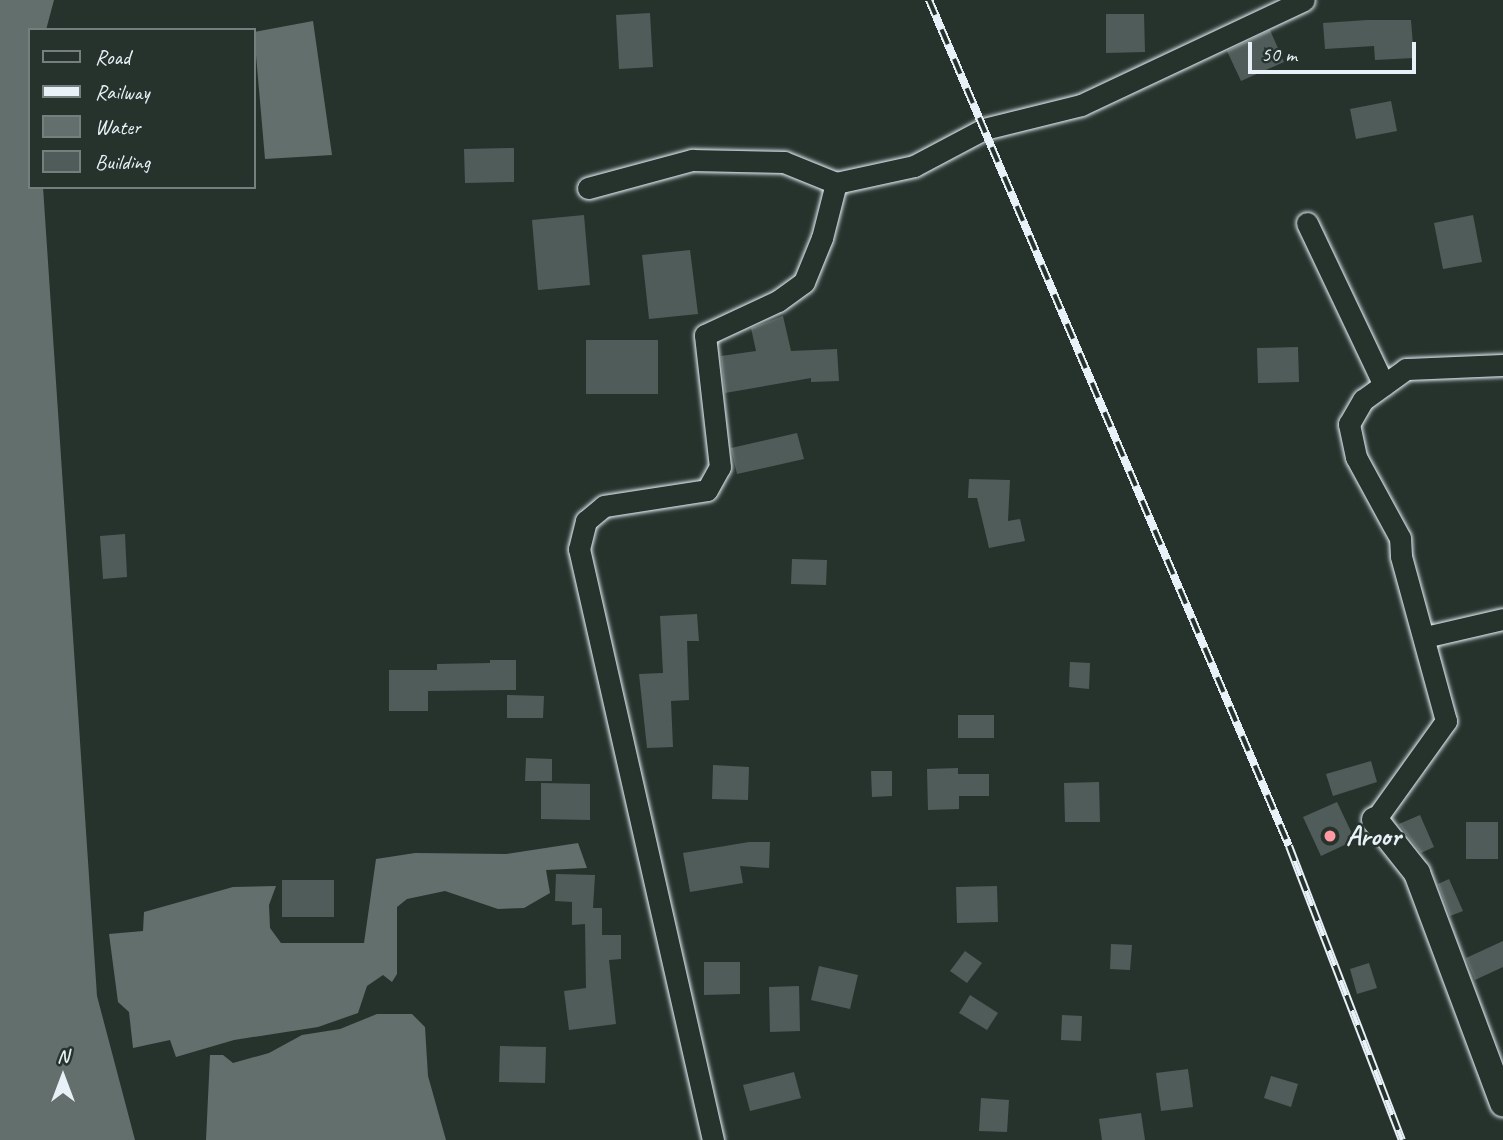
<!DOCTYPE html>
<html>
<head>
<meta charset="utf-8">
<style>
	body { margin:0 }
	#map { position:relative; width:1503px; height:1140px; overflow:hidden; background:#26332d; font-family:Caveat,sans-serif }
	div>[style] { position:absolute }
	.water>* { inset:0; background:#636f6d }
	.building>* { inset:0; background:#505c59 }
	.roads { filter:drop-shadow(0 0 2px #e8f1f8) drop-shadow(0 0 2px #e8f1f8) }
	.minor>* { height:21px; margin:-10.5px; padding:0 10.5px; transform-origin:10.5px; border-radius:10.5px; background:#26332d }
	.tertiary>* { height:26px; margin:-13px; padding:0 13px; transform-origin:13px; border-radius:13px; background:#26332d }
	.rail>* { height:8px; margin-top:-4px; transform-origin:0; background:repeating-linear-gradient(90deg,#26332d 0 16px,#e8f1f8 0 32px); box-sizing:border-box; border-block:2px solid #e8f1f8 }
	.dots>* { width:19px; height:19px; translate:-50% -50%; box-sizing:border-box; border:4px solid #26332d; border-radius:50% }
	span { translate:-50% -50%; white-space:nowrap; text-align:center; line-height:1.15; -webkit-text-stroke:5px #26332d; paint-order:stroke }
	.poi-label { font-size:28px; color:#e8f1f8; font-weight:700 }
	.left { translate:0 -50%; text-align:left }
	.legend { position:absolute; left:28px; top:28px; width:228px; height:161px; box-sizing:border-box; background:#26332d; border:2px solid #747f7e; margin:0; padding:9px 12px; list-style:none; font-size:21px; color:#e8f1f8 }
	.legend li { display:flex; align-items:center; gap:14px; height:35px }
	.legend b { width:35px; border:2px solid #747f7e }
	.north { position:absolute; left:28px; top:1042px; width:70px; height:70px; -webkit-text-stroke:5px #26332d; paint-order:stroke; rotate:0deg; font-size:19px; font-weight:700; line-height:28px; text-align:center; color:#e8f1f8 }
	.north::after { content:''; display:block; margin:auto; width:24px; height:32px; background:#e8f1f8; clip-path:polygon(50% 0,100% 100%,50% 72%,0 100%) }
	.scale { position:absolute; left:1248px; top:42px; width:168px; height:32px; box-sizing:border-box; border:4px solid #e8f1f8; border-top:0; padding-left:9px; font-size:21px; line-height:24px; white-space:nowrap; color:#e8f1f8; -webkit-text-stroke:5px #26332d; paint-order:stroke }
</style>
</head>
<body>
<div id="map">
	<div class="water">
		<div style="clip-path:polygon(0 0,54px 0,46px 30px,30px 30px,30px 187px,43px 187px,97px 996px,135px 1140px,0 1140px)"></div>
		<div style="clip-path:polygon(313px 21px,332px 155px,265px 159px,254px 32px)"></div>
		<div style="clip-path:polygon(578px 843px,587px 868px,546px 870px,550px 893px,524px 908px,498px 909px,445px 891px,407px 899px,397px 907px,397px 974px,392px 982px,383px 975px,367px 986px,358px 1013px,318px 1027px,234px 1040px,176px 1057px,170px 1040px,133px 1048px,129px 1012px,118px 1002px,109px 934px,143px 931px,144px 912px,233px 887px,276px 886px,269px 905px,270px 928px,281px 943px,364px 943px,376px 859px,415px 853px,506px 854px)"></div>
		<div style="clip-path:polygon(377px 1014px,412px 1014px,425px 1027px,428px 1076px,446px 1140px,206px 1140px,210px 1055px,223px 1055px,233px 1063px,269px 1053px,302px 1035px,340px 1029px)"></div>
	</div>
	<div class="building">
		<div style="clip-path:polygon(650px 13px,653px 67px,619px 69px,616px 15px)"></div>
		<div style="clip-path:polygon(1106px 14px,1144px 14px,1145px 52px,1106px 53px)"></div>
		<div style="clip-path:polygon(1367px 20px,1411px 20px,1414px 58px,1375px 60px,1374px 46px,1325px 49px,1323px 23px)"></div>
		<div style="clip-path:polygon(1270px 30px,1284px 62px,1241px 81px,1227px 51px)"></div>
		<div style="clip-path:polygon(1391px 101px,1397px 131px,1356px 139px,1350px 109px)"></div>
		<div style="clip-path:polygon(514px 148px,514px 182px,465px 183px,464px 149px)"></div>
		<div style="clip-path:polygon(584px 215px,590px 285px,538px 290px,532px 220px)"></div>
		<div style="clip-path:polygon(1473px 215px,1482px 262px,1443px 269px,1434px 223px)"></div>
		<div style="clip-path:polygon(690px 250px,698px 314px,649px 319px,642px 255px)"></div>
		<div style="clip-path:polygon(783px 316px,791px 351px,837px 349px,839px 381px,811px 382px,811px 378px,725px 393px,721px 356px,756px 351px,751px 328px)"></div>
		<div style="clip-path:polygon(586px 340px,658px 340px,658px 394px,586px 394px)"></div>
		<div style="clip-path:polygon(1298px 347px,1299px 382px,1258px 383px,1257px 348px)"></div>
		<div style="clip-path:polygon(797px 433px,804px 459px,737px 474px,731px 448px)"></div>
		<div style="clip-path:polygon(969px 479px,1010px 480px,1008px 521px,1020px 519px,1025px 541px,989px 548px,977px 498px,968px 498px)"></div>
		<div style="clip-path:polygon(125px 534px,127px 577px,103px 579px,100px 536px)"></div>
		<div style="clip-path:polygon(792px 559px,827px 560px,826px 585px,791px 584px)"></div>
		<div style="clip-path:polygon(697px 614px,699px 641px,687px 641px,689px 700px,671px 701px,673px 747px,647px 748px,639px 674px,663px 673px,660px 616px)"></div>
		<div style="clip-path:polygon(490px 660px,516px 660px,516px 690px,428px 691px,428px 711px,389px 711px,389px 670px,437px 670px,437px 664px,490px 663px)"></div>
		<div style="clip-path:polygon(1070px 662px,1090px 663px,1089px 689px,1069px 687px)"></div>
		<div style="clip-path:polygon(507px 695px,544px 696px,543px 718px,507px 718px)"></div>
		<div style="clip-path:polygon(958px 715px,994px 715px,994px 738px,958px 738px)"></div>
		<div style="clip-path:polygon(526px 758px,552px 759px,552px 781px,525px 781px)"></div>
		<div style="clip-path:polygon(1371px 761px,1377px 782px,1333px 796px,1326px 774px)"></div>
		<div style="clip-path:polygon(713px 765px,749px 767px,748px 800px,712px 799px)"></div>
		<div style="clip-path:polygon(958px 768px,958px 774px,989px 774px,989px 796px,959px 796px,959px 809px,928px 810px,927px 769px)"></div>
		<div style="clip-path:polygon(871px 771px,892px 771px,892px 796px,872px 797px)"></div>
		<div style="clip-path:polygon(1099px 782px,1100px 822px,1065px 822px,1064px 783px)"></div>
		<div style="clip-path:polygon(541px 783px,590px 784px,590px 820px,541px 819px)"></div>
		<div style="clip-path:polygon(1337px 802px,1355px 840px,1321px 856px,1303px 817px)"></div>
		<div style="clip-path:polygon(1420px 815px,1434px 847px,1421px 853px,1399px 824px)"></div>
		<div style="clip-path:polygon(1466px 822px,1498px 822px,1498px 859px,1466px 859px)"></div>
		<div style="clip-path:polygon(749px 842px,770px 842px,769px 868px,740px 866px,743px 883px,690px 892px,683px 853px)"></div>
		<div style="clip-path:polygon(556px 874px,595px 875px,593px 908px,602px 908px,602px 935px,621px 935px,621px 959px,609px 960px,616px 1024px,569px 1030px,564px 991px,586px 988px,585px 924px,572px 925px,572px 902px,555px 901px)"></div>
		<div style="clip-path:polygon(1449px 879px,1463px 911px,1450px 916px,1438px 884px)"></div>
		<div style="clip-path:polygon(282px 880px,334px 880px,334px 917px,282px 917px)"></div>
		<div style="clip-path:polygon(997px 886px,998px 922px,957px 923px,956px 887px)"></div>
		<div style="clip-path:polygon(1503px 941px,1503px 967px,1475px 980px,1466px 958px)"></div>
		<div style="clip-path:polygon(1111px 944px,1132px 945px,1130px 970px,1110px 969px)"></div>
		<div style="clip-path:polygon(965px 951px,982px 963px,967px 983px,950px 971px)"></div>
		<div style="clip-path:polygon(704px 962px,740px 962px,740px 994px,704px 995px)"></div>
		<div style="clip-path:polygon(1369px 963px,1377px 988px,1357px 994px,1350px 969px)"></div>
		<div style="clip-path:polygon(819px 966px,858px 975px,850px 1009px,811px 1000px)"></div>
		<div style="clip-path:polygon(799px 986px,800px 1031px,770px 1032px,769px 987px)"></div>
		<div style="clip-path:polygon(970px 995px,998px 1013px,987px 1030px,959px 1013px)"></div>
		<div style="clip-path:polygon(1062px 1015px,1082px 1016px,1081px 1041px,1061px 1040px)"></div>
		<div style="clip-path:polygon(500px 1046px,546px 1047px,545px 1083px,499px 1082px)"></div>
		<div style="clip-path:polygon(1188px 1069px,1193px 1107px,1161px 1111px,1156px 1073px)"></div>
		<div style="clip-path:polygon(794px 1072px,801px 1098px,750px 1111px,743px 1085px)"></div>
		<div style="clip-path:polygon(1271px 1076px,1298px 1084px,1291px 1107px,1264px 1098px)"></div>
		<div style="clip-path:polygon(981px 1098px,1009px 1100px,1007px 1132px,979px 1131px)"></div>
		<div style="clip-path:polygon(1141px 1113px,1145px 1140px,1102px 1140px,1099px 1119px)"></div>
	</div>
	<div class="roads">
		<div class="minor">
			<div style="left:588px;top:188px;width:108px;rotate:-15.1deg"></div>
			<div style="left:692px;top:160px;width:92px;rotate:1.2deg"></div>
			<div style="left:784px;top:162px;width:56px;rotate:22deg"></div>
			<div style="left:836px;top:183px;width:80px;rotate:-12.3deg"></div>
			<div style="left:914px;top:166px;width:79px;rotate:-27.9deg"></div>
			<div style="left:984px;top:129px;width:100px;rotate:-13.9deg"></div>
			<div style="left:1081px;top:105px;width:246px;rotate:-25.2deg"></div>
			<div style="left:1307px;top:223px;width:179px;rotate:64.6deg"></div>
			<div style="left:1425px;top:637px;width:80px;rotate:-13deg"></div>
			<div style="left:1375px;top:820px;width:122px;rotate:-54.4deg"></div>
			<div style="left:1446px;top:721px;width:171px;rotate:-105.3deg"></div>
			<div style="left:1401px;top:556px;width:18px;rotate:-93deg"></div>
			<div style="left:1400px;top:538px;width:92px;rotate:-118.5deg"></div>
			<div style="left:1356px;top:457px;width:34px;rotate:-102deg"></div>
			<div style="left:1349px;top:424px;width:28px;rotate:-60deg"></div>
			<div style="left:1363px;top:400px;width:53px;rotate:-35.8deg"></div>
			<div style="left:1406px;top:369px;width:97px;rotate:-2.4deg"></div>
			<div style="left:713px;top:1140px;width:606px;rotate:-102.77deg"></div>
			<div style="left:579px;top:549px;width:29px;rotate:-76deg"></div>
			<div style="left:586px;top:521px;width:23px;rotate:-40deg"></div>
			<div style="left:604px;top:506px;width:104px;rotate:-8.8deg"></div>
			<div style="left:707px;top:490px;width:26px;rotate:-61deg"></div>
			<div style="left:720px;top:467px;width:133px;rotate:-96.5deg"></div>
			<div style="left:705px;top:335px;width:81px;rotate:-25deg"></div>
			<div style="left:778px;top:301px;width:32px;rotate:-36deg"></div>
			<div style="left:804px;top:282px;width:48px;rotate:-67.8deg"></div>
			<div style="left:822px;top:238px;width:57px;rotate:-75.7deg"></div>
		</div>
		<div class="tertiary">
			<div style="left:1375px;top:820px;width:68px;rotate:51.6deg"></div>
			<div style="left:1417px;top:873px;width:246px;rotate:69.5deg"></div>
		</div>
	</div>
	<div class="rail">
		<div style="left:929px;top:0;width:919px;rotate:66.95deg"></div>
		<div style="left:1289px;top:846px;width:315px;rotate:69deg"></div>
	</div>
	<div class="dots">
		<div style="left:1330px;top:836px;background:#ff9aa2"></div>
	</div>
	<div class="poi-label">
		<span class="left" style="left:1346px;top:836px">Aroor</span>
	</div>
	<ul class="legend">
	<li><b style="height:9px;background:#26332d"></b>Road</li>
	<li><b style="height:9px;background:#e8f1f8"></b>Railway</li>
	<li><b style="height:19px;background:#636f6d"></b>Water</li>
	<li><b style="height:19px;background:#505c59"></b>Building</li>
	</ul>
	<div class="north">N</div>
	<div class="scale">50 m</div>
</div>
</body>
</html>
